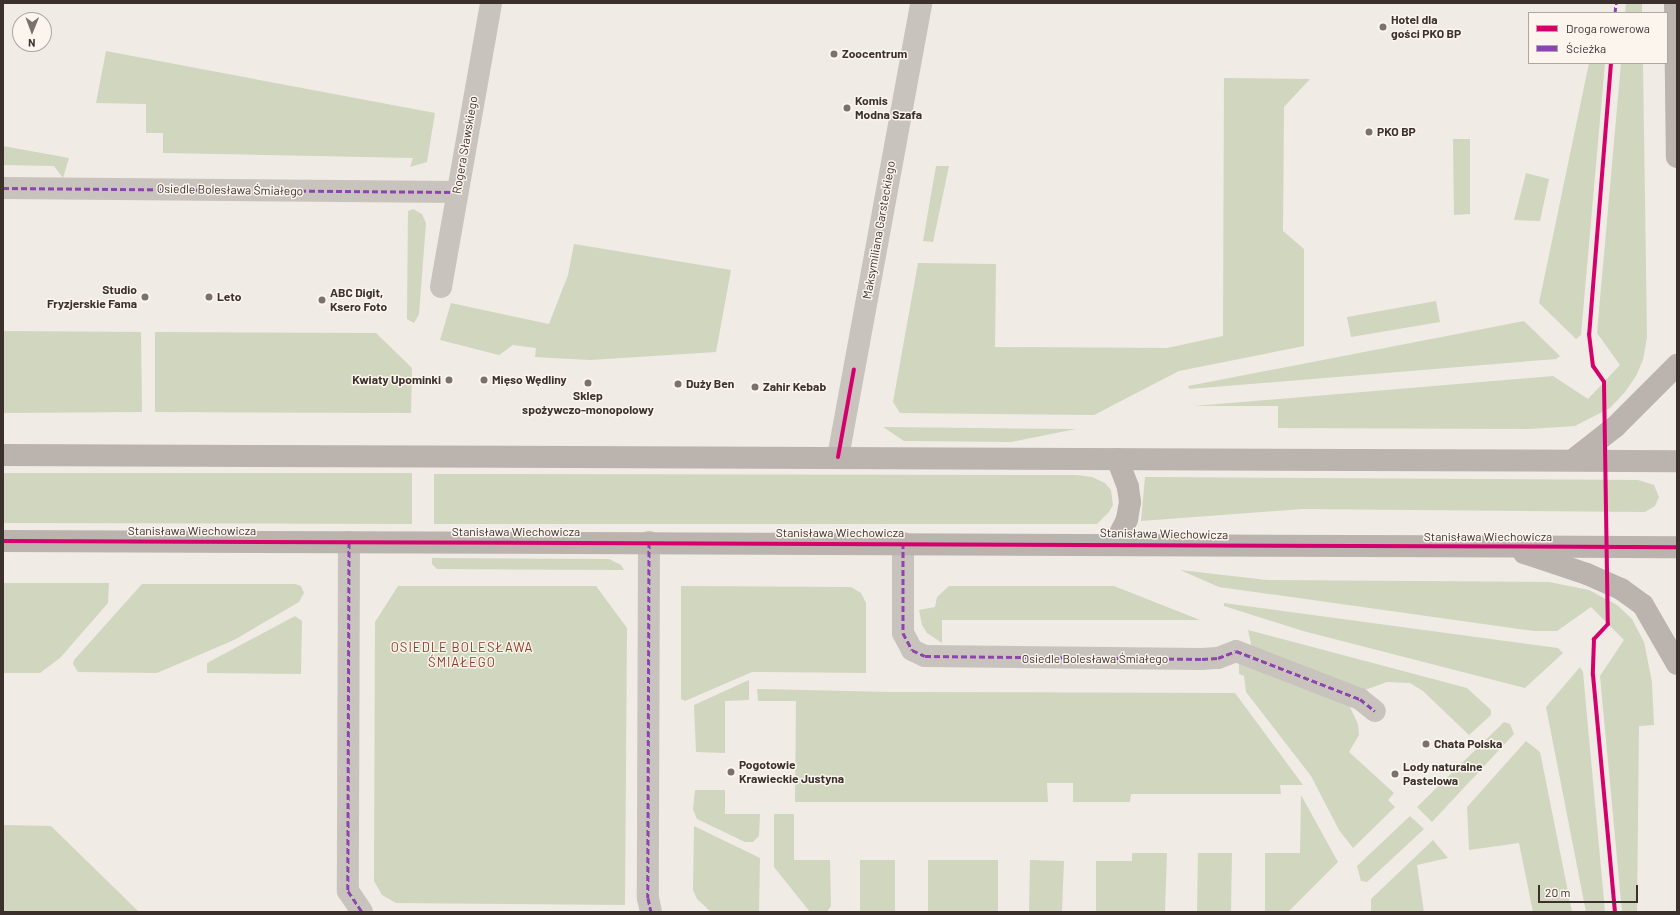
<!DOCTYPE html>
<html>
<head>
<meta charset="utf-8">
<style>
	body { margin:0 }
	#map { position:relative; width:1680px; height:915px; overflow:hidden; background:#f0ebe5; font-family:Barlow,sans-serif }
	div>[style] { position:absolute }
	.green>* { inset:0; background:#d1d6bf }
	.street>* { height:22px; margin:-11px; padding:0 11px; transform-origin:11px; border-radius:11px; background:#c9c3be }
	.secondary>* { height:22px; margin:-11px; padding:0 11px; transform-origin:11px; border-radius:11px; background:#bab3ae }
	.quiet>* { height:3px; margin-top:-1.5px; transform-origin:0; background:repeating-linear-gradient(90deg,#8e44ad 0 6px,transparent 0 9px) }
	.cycleway>* { height:4px; margin:-2px; padding:0 2px; transform-origin:2px; border-radius:2px; background:#d6006c }
	.dots>* { width:11px; height:11px; translate:-50% -50%; box-sizing:border-box; border:2px solid #fbf5ee; border-radius:50% }
	span { translate:-50% -50%; white-space:nowrap; text-align:center; line-height:1.15; -webkit-text-stroke:3px #fbf5ee; paint-order:stroke }
	.poi-label { font-size:12px; color:#3b302b; font-weight:700 }
	.left { translate:0 -50%; text-align:left }
	.right { translate:-100% -50%; text-align:right }
	.street-label { font-size:12px; color:#3b302b }
	.neighbourhood-label { font-size:13px; color:#8c3b22; letter-spacing:1px }
	.frame { position:absolute; inset:0; border:4px solid #3b302b; pointer-events:none }
	.legend { position:absolute; left:1528px; top:12px; width:140px; height:52px; box-sizing:border-box; background:#fbf5ee; border:1px solid #aea6a0; margin:0; padding:5px 7px; list-style:none; font-size:12px; color:#3b302b }
	.legend li { display:flex; align-items:center; gap:8px; height:20px }
	.legend b { width:20px; border:1px solid #aea6a0 }
	.north { position:absolute; left:12px; top:12px; width:40px; height:40px; box-sizing:border-box; background:#fbf5ee; border:1px solid #aea6a0; border-radius:50%; rotate:181deg; font-size:11px; font-weight:700; line-height:16px; text-align:center; color:#3b302b }
	.north::after { content:''; display:block; margin:auto; width:14px; height:18px; background:#7a716c; clip-path:polygon(50% 0,100% 100%,50% 72%,0 100%) }
	.scale { position:absolute; left:1538px; top:885px; width:100px; height:18px; box-sizing:border-box; border:2px solid #3b302b; border-top:0; padding-left:5px; font-size:12px; line-height:14px; white-space:nowrap; color:#3b302b; -webkit-text-stroke:3px #fbf5ee; paint-order:stroke }
</style>
</head>
<body>
<div id="map">
	<div class="green">
		<div style="clip-path:polygon(1626px 3px,1642px 3px,1642px 13px,1625px 13px)"></div>
		<div style="clip-path:polygon(106px 51px,435px 113px,427px 162px,410px 167px,413px 158px,163px 153px,163px 133px,146px 133px,146px 104px,96px 103px)"></div>
		<div style="clip-path:polygon(1589px 63px,1605px 63px,1581px 335px,1576px 339px,1539px 303px)"></div>
		<div style="clip-path:polygon(1621px 63px,1643px 63px,1647px 337px,1643px 360px,1636px 376px,1625px 392px,1610px 408px,1575px 426px,1529px 429px,1278px 428px,1278px 406px,1194px 406px,1553px 376px,1588px 399px,1620px 365px,1597px 333px)"></div>
		<div style="clip-path:polygon(1224px 78px,1310px 79px,1284px 107px,1283px 231px,1304px 249px,1304px 346px,1179px 371px,1094px 415px,900px 413px,893px 402px,918px 263px,996px 264px,995px 347px,1167px 348px,1223px 336px)"></div>
		<div style="clip-path:polygon(1453px 139px,1470px 139px,1470px 214px,1454px 215px)"></div>
		<div style="clip-path:polygon(3px 146px,69px 158px,63px 178px,54px 166px,3px 165px)"></div>
		<div style="clip-path:polygon(936px 166px,949px 166px,933px 242px,923px 241px)"></div>
		<div style="clip-path:polygon(1526px 173px,1549px 179px,1540px 221px,1514px 220px)"></div>
		<div style="clip-path:polygon(413px 209px,422px 214px,426px 223px,419px 314px,414px 323px,407px 319px,408px 211px)"></div>
		<div style="clip-path:polygon(574px 244px,731px 270px,716px 352px,590px 360px,535px 357px,536px 348px,513px 345px,499px 355px,440px 340px,451px 303px,549px 324px,568px 275px)"></div>
		<div style="clip-path:polygon(1436px 301px,1440px 322px,1351px 337px,1347px 317px)"></div>
		<div style="clip-path:polygon(1524px 321px,1560px 356px,1556px 359px,1189px 389px,1188px 386px)"></div>
		<div style="clip-path:polygon(3px 331px,141px 332px,142px 412px,3px 413px)"></div>
		<div style="clip-path:polygon(155px 332px,376px 333px,412px 368px,411px 413px,155px 412px)"></div>
		<div style="clip-path:polygon(883px 427px,1076px 429px,1011px 442px,904px 441px)"></div>
		<div style="clip-path:polygon(3px 473px,412px 473px,412px 524px,3px 523px)"></div>
		<div style="clip-path:polygon(434px 474px,1077px 475px,1092px 477px,1105px 483px,1111px 490px,1113px 505px,1109px 512px,1097px 524px,434px 524px)"></div>
		<div style="clip-path:polygon(1145px 477px,1638px 480px,1654px 485px,1659px 497px,1655px 506px,1645px 512px,1302px 509px,1141px 521px)"></div>
		<div style="clip-path:polygon(432px 558px,609px 559px,621px 565px,624px 570px,437px 569px,432px 564px)"></div>
		<div style="clip-path:polygon(1180px 570px,1267px 580px,1549px 582px,1589px 590px,1617px 605px,1632px 619px,1644px 642px,1652px 682px,1654px 725px,1639px 726px,1637px 912px,1622px 912px,1600px 676px,1624px 640px,1591px 607px,1557px 631px,1534px 631px,1219px 587px)"></div>
		<div style="clip-path:polygon(3px 583px,109px 583px,108px 603px,60px 658px,40px 673px,3px 673px)"></div>
		<div style="clip-path:polygon(142px 584px,295px 584px,301px 586px,304px 593px,299px 602px,234px 640px,157px 673px,78px 672px,73px 664px,74px 660px)"></div>
		<div style="clip-path:polygon(398px 586px,596px 586px,627px 628px,625px 905px,396px 903px,382px 895px,374px 881px,375px 622px)"></div>
		<div style="clip-path:polygon(681px 586px,851px 587px,861px 593px,866px 603px,866px 673px,752px 672px,685px 701px,681px 699px)"></div>
		<div style="clip-path:polygon(949px 586px,1114px 586px,1200px 620px,942px 620px,942px 643px,927px 633px,922px 625px,919px 610px,935px 607px,937px 597px)"></div>
		<div style="clip-path:polygon(1224px 603px,1558px 648px,1563px 653px,1525px 688px,1303px 631px,1224px 606px)"></div>
		<div style="clip-path:polygon(295px 616px,302px 621px,301px 674px,207px 673px,207px 663px)"></div>
		<div style="clip-path:polygon(1248px 630px,1467px 688px,1491px 710px,1491px 715px,1469px 735px,1423px 691px,1410px 683px,1387px 682px,1362px 691px,1252px 649px)"></div>
		<div style="clip-path:polygon(1239px 659px,1347px 701px,1358px 724px,1359px 735px,1349px 752px,1394px 793px,1388px 800px,1395px 807px,1353px 848px,1339px 830px,1311px 776px,1246px 692px,1244px 676px,1239px 674px)"></div>
		<div style="clip-path:polygon(1580px 667px,1583px 672px,1605px 912px,1586px 912px,1546px 707px)"></div>
		<div style="clip-path:polygon(749px 680px,749px 700px,725px 701px,725px 753px,696px 752px,694px 705px)"></div>
		<div style="clip-path:polygon(757px 689px,890px 692px,1235px 693px,1303px 785px,1280px 785px,1281px 794px,1131px 794px,1130px 802px,1073px 802px,1073px 783px,1047px 783px,1048px 802px,795px 802px,796px 701px,758px 701px)"></div>
		<div style="clip-path:polygon(1504px 722px,1510px 724px,1514px 734px,1432px 822px,1417px 807px)"></div>
		<div style="clip-path:polygon(1526px 741px,1540px 752px,1572px 912px,1533px 912px,1519px 843px,1469px 850px,1467px 807px)"></div>
		<div style="clip-path:polygon(695px 790px,725px 790px,725px 814px,760px 814px,759px 836px,753px 842px,745px 842px,697px 819px,693px 809px)"></div>
		<div style="clip-path:polygon(1301px 795px,1338px 862px,1289px 911px,1265px 912px,1265px 853px,1300px 853px)"></div>
		<div style="clip-path:polygon(774px 814px,794px 814px,794px 860px,830px 860px,831px 906px,827px 912px,810px 912px,774px 867px)"></div>
		<div style="clip-path:polygon(1410px 816px,1424px 829px,1367px 882px,1361px 881px,1357px 866px)"></div>
		<div style="clip-path:polygon(3px 825px,51px 826px,139px 912px,3px 912px)"></div>
		<div style="clip-path:polygon(694px 826px,760px 858px,759px 912px,710px 911px,697px 899px,693px 890px)"></div>
		<div style="clip-path:polygon(1433px 840px,1448px 858px,1417px 865px,1424px 912px,1371px 912px,1371px 899px)"></div>
		<div style="clip-path:polygon(1132px 853px,1167px 853px,1165px 911px,1096px 911px,1096px 861px,1132px 861px)"></div>
		<div style="clip-path:polygon(1198px 853px,1232px 853px,1231px 911px,1197px 911px)"></div>
		<div style="clip-path:polygon(860px 860px,895px 860px,895px 911px,860px 911px)"></div>
		<div style="clip-path:polygon(928px 860px,998px 860px,998px 911px,928px 911px)"></div>
		<div style="clip-path:polygon(1030px 860px,1064px 861px,1062px 912px,1029px 911px)"></div>
	</div>
	<div class="street">
		<div style="left:3px;top:188px;width:454px;rotate:0.5deg"></div>
		<div style="left:441px;top:287px;width:288px;rotate:-80deg"></div>
		<div style="left:838px;top:457px;width:462px;rotate:-79.6deg"></div>
		<div style="left:349px;top:542px;width:349px;rotate:90.2deg"></div>
		<div style="left:348px;top:891px;width:25px;rotate:56deg"></div>
		<div style="left:649px;top:542px;width:356px;rotate:90.2deg"></div>
		<div style="left:648px;top:898px;width:14px;rotate:78deg"></div>
		<div style="left:903px;top:543px;width:90px;rotate:90deg"></div>
		<div style="left:903px;top:633px;width:19px;rotate:62deg"></div>
		<div style="left:912px;top:650px;width:14px;rotate:25deg"></div>
		<div style="left:925px;top:656px;width:277px;rotate:0.6deg"></div>
		<div style="left:1202px;top:659px;width:16px;rotate:-4deg"></div>
		<div style="left:1218px;top:658px;width:19px;rotate:-21deg"></div>
		<div style="left:1236px;top:651px;width:133px;rotate:21.2deg"></div>
		<div style="left:1360px;top:699px;width:19px;rotate:39deg"></div>
	</div>
	<div class="secondary">
		<div style="left:1675px;top:3px;width:154px;rotate:89.3deg"></div>
		<div style="left:3px;top:455px;width:1674px;rotate:0.21deg"></div>
		<div style="left:1573px;top:460px;width:53px;rotate:-38.2deg"></div>
		<div style="left:1615px;top:427px;width:88px;rotate:-45deg"></div>
		<div style="left:3px;top:541px;width:1674px;rotate:0.21deg"></div>
		<div style="left:1115px;top:543px;width:27px;rotate:-63deg"></div>
		<div style="left:1127px;top:519px;width:17px;rotate:-80deg"></div>
		<div style="left:1130px;top:502px;width:15px;rotate:-98deg"></div>
		<div style="left:1128px;top:487px;width:30px;rotate:-111deg"></div>
		<div style="left:1524px;top:553px;width:66px;rotate:18.4deg"></div>
		<div style="left:1587px;top:574px;width:37px;rotate:24deg"></div>
		<div style="left:1621px;top:589px;width:27px;rotate:36deg"></div>
		<div style="left:1643px;top:605px;width:68px;rotate:60deg"></div>
	</div>
	<div class="quiet">
		<div style="left:1615px;top:13px;width:10px;rotate:-84deg"></div>
		<div style="left:3px;top:188px;width:454px;rotate:0.5deg"></div>
		<div style="left:349px;top:542px;width:349px;rotate:90.2deg"></div>
		<div style="left:348px;top:891px;width:25px;rotate:56deg"></div>
		<div style="left:649px;top:542px;width:356px;rotate:90.2deg"></div>
		<div style="left:648px;top:898px;width:14px;rotate:78deg"></div>
		<div style="left:903px;top:543px;width:90px;rotate:90deg"></div>
		<div style="left:903px;top:633px;width:19px;rotate:62deg"></div>
		<div style="left:912px;top:650px;width:14px;rotate:25deg"></div>
		<div style="left:925px;top:656px;width:277px;rotate:0.6deg"></div>
		<div style="left:1202px;top:659px;width:16px;rotate:-4deg"></div>
		<div style="left:1218px;top:658px;width:19px;rotate:-21deg"></div>
		<div style="left:1236px;top:651px;width:133px;rotate:21.2deg"></div>
		<div style="left:1360px;top:699px;width:19px;rotate:39deg"></div>
	</div>
	<div class="cycleway">
		<div style="left:1611px;top:63px;width:272px;rotate:94.6deg"></div>
		<div style="left:1589px;top:334px;width:32px;rotate:83deg"></div>
		<div style="left:1593px;top:366px;width:19px;rotate:55deg"></div>
		<div style="left:1604px;top:382px;width:242px;rotate:89.1deg"></div>
		<div style="left:1608px;top:624px;width:21px;rotate:133deg"></div>
		<div style="left:1594px;top:639px;width:36px;rotate:92deg"></div>
		<div style="left:1593px;top:675px;width:238px;rotate:84.7deg"></div>
		<div style="left:838px;top:457px;width:89px;rotate:-79.7deg"></div>
		<div style="left:3px;top:541px;width:1674px;rotate:0.21deg"></div>
	</div>
	<div class="dots">
		<div style="left:1383px;top:27px;background:#7a716c"></div>
		<div style="left:834px;top:54px;background:#7a716c"></div>
		<div style="left:847px;top:108px;background:#7a716c"></div>
		<div style="left:1369px;top:132px;background:#7a716c"></div>
		<div style="left:145px;top:297px;background:#7a716c"></div>
		<div style="left:209px;top:297px;background:#7a716c"></div>
		<div style="left:322px;top:300px;background:#7a716c"></div>
		<div style="left:449px;top:380px;background:#7a716c"></div>
		<div style="left:484px;top:380px;background:#7a716c"></div>
		<div style="left:588px;top:383px;background:#7a716c"></div>
		<div style="left:678px;top:384px;background:#7a716c"></div>
		<div style="left:755px;top:387px;background:#7a716c"></div>
		<div style="left:1426px;top:744px;background:#7a716c"></div>
		<div style="left:731px;top:772px;background:#7a716c"></div>
		<div style="left:1395px;top:774px;background:#7a716c"></div>
	</div>
	<div class="poi-label">
		<span class="left" style="left:1391px;top:27px">Hotel dla<br>gości PKO BP</span>
		<span class="left" style="left:842px;top:54px">Zoocentrum</span>
		<span class="left" style="left:855px;top:108px">Komis<br>Modna Szafa</span>
		<span class="left" style="left:1377px;top:132px">PKO BP</span>
		<span class="right" style="left:137px;top:297px">Studio<br>Fryzjerskie Fama</span>
		<span class="left" style="left:330px;top:300px">ABC Digit,<br>Ksero Foto</span>
		<span class="left" style="left:217px;top:297px">Leto</span>
		<span class="right" style="left:441px;top:380px">Kwiaty Upominki</span>
		<span class="left" style="left:492px;top:380px">Mięso Wędliny</span>
		<span class="left" style="left:686px;top:384px">Duży Ben</span>
		<span class="left" style="left:763px;top:387px">Zahir Kebab</span>
		<span style="left:588px;top:403px">Sklep<br>spożywczo-monopolowy</span>
		<span class="left" style="left:1434px;top:744px">Chata Polska</span>
		<span class="left" style="left:739px;top:772px">Pogotowie<br>Krawieckie Justyna</span>
		<span class="left" style="left:1403px;top:774px">Lody naturalne<br>Pastelowa</span>
	</div>
	<div class="street-label">
		<span style="left:465px;top:145px;rotate:-80deg">Rogera Sławskiego</span>
		<span style="left:230px;top:190px;rotate:1deg">Osiedle Bolesława Śmiałego</span>
		<span style="left:879px;top:230px;rotate:-80deg">Maksymiliana Garsteckiego</span>
		<span style="left:192px;top:531px">Stanisława Wiechowicza</span>
		<span style="left:516px;top:532px">Stanisława Wiechowicza</span>
		<span style="left:840px;top:533px">Stanisława Wiechowicza</span>
		<span style="left:1164px;top:534px;rotate:1deg">Stanisława Wiechowicza</span>
		<span style="left:1488px;top:537px">Stanisława Wiechowicza</span>
		<span style="left:1095px;top:659px">Osiedle Bolesława Śmiałego</span>
	</div>
	<div class="neighbourhood-label">
		<span style="left:462px;top:655px">OSIEDLE BOLESŁAWA<br>ŚMIAŁEGO</span>
	</div>
	<div class="frame"></div>
	<ul class="legend">
	<li><b style="height:5px;background:#d6006c"></b>Droga rowerowa</li>
	<li><b style="height:5px;background:#8e44ad"></b>Ścieżka</li>
	</ul>
	<div class="north">N</div>
	<div class="scale">20 m</div>
</div>
</body>
</html>
